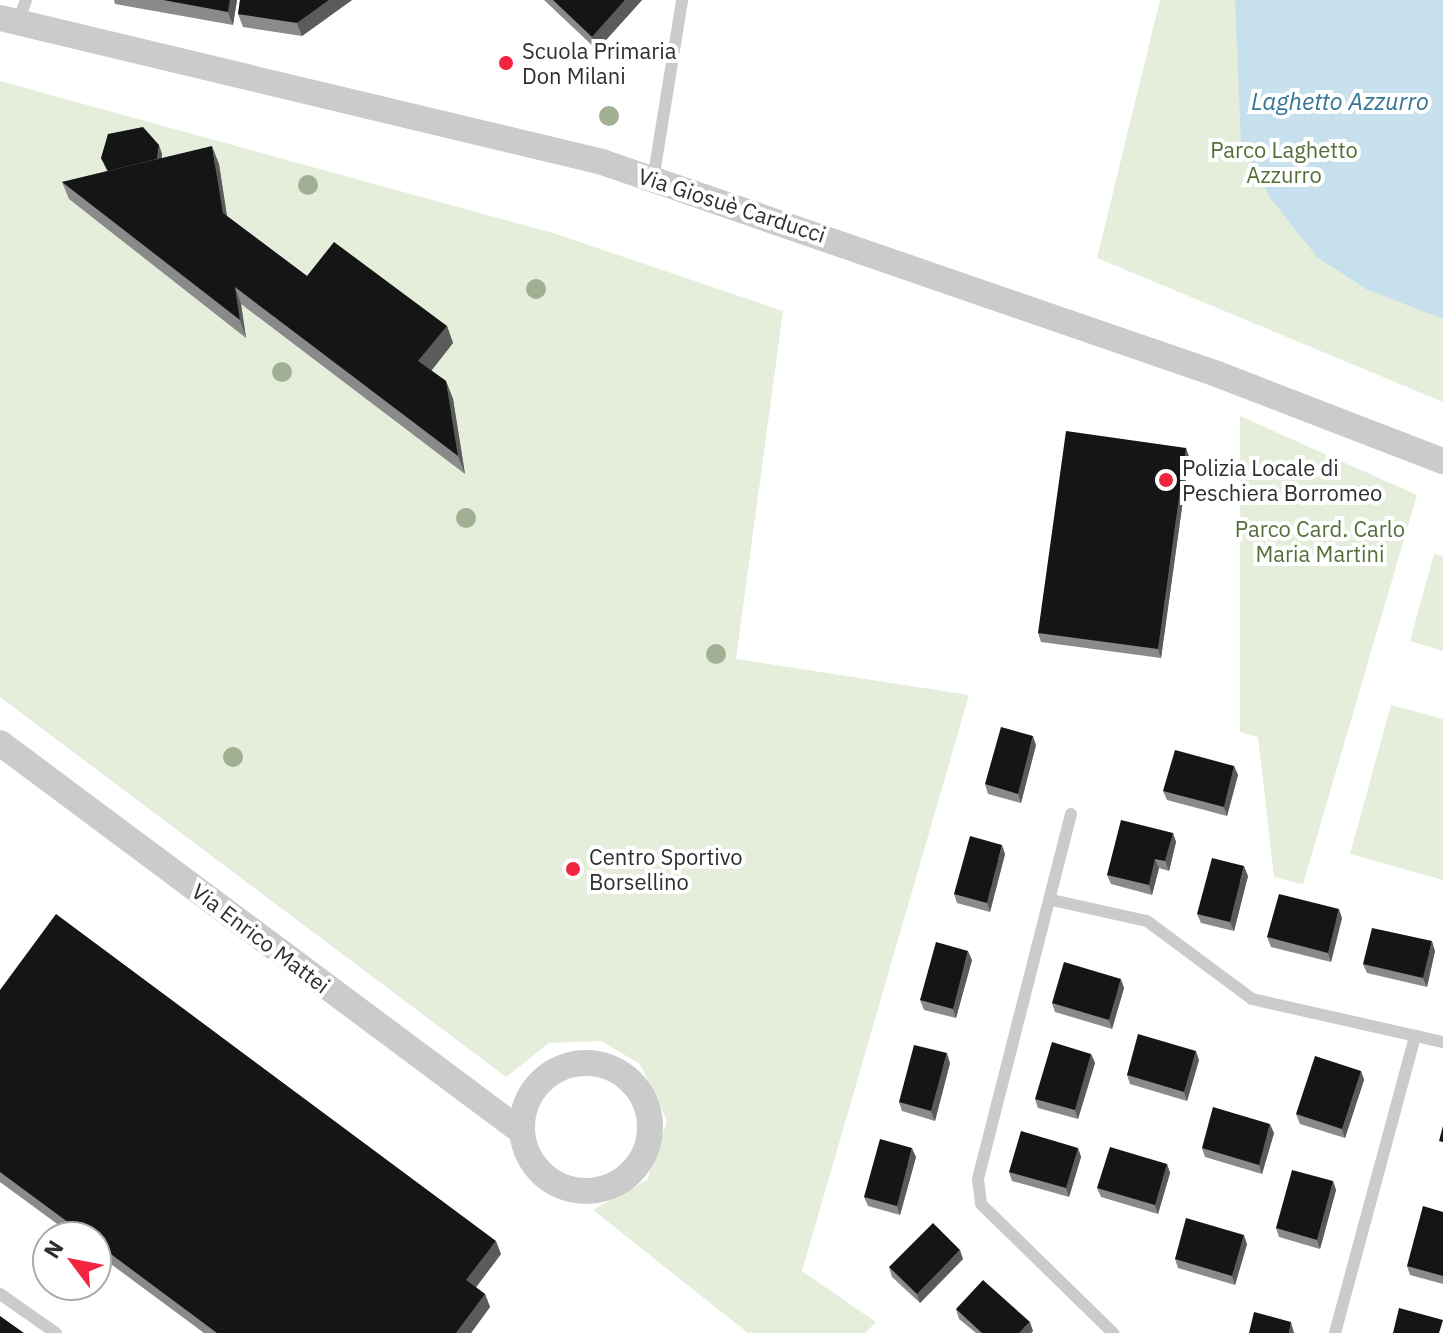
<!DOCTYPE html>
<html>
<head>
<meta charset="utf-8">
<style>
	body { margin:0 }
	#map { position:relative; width:1443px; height:1333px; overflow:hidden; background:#fff; font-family:"IBM Plex Sans",sans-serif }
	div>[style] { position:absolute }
	.green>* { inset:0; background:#e5eddb }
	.water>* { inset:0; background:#c6e0ee }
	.service>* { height:12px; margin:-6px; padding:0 6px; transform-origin:6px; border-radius:6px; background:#cbcbcb }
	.minor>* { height:26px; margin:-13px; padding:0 13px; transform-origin:13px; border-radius:13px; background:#cbcbcb }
	.minor>.ring { margin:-13px; padding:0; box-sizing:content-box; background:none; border:26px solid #cbcbcb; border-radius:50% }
	.trees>* { width:20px; height:20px; margin:-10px; border-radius:50%; background:#a1af92 }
	.wall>* { inset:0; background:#8a8a8a }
	.shaded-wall>* { inset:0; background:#5b5b5b }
	.building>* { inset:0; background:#151515 }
	.dots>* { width:22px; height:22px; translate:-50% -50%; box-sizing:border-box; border:4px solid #fff; border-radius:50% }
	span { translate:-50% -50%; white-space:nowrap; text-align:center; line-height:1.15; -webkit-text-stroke:8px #fff; paint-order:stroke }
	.poi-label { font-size:22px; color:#2e2e2e }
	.left { translate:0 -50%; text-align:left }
	.park-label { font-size:22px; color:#546d39 }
	.street-label { font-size:22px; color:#2e2e2e }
	.water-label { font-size:24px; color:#377696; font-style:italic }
	.north { position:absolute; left:32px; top:1221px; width:80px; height:80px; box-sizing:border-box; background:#fff; border:2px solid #ababab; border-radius:50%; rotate:302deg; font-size:22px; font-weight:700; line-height:32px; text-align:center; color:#2e2e2e }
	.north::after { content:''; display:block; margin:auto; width:28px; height:36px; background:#f1253f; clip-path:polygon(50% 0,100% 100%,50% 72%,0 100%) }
</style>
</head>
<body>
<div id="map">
	<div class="green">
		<div style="clip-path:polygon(1160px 0,1443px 0,1443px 402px,1097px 258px)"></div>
		<div style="clip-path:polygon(0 81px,556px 234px,783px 311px,736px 659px,969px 695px,802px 1271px,876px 1322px,865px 1333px,748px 1333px,593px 1210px,647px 1180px,667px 1121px,640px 1064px,601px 1041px,549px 1043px,506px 1077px,0 697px)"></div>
		<div style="clip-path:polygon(1240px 416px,1417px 495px,1303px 884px,1274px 877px,1258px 737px,1240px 732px)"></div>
		<div style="clip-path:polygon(1434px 554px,1443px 556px,1443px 651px,1410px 641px)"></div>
		<div style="clip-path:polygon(1391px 705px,1443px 719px,1443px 880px,1350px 854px)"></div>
	</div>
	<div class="water">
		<div style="clip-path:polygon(1235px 0,1443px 0,1443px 319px,1366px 289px,1317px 257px,1271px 199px,1241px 143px)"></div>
	</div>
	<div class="service">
		<div style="left:18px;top:22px;width:23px;rotate:-70deg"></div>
		<div style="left:653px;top:180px;width:182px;rotate:-80.8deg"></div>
		<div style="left:1071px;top:814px;width:377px;rotate:104.3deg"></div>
		<div style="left:978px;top:1179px;width:25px;rotate:83deg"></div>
		<div style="left:981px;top:1204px;width:185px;rotate:44.3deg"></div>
		<div style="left:1052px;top:900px;width:97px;rotate:12.5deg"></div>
		<div style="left:1147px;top:921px;width:131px;rotate:36.6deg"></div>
		<div style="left:1252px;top:999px;width:196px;rotate:12.7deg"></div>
		<div style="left:0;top:1294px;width:68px;rotate:34.9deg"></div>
		<div style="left:1335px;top:1333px;width:308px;rotate:-74.9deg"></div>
	</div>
	<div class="minor">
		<div style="left:0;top:18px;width:619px;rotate:13.45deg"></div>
		<div style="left:602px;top:162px;width:651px;rotate:19.02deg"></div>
		<div style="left:1217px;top:374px;width:242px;rotate:21.1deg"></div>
		<div style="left:0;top:743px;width:651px;rotate:36.69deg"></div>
		<div class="ring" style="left:522px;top:1063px;width:102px;height:102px"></div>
	</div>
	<div class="trees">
		<div style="left:609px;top:116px"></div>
		<div style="left:308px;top:185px"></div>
		<div style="left:536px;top:289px"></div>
		<div style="left:282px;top:372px"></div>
		<div style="left:466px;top:518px"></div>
		<div style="left:716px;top:654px"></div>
		<div style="left:233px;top:757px"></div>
	</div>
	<div class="wall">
		<div style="clip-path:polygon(114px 0,237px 0,233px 25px,115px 4px)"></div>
		<div style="clip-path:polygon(240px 0,352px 0,302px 36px,243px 27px,238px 14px)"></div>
		<div style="clip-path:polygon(544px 0,642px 0,597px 50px)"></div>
		<div style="clip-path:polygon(162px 154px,162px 158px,219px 164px,227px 216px,307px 276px,447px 326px,453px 343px,431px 370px,446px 381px,453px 399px,465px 474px,241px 304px,246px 338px,69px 199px,62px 182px,107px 171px,101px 158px)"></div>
		<div style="clip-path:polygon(1186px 448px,1189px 457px,1161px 658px,1041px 642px,1038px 633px)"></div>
		<div style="clip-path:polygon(1036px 745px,1021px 803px,988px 794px,985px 784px)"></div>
		<div style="clip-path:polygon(1234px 766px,1238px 775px,1227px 816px,1167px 800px,1163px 791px)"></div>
		<div style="clip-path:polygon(1173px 833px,1176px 842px,1169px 871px,1159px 868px,1152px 895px,1111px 884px,1107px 875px)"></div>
		<div style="clip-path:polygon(1005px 854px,990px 912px,957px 903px,954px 894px)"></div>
		<div style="clip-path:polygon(1248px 876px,1234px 931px,1201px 923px,1197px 914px)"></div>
		<div style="clip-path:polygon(1342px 918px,1331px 962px,1271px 947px,1267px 937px)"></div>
		<div style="clip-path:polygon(1435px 951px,1427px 987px,1367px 973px,1363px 964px)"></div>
		<div style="clip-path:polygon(972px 960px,956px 1018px,924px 1010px,920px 1000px)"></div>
		<div style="clip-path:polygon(1124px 988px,1112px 1029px,1055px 1012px,1052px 1003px)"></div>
		<div style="clip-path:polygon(0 990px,501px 1254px,476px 1287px,485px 1294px,490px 1307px,471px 1333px,204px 1333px,96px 1253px,96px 1237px,75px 1237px,0 1182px)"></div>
		<div style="clip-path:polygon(1091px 1054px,1095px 1063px,1078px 1119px,1038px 1108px,1035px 1099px)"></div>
		<div style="clip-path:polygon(1199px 1060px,1187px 1101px,1130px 1084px,1127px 1075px)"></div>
		<div style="clip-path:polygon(950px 1063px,935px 1121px,902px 1111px,899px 1102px)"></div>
		<div style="clip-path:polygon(1361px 1071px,1364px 1080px,1345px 1138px,1300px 1124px,1296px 1114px)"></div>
		<div style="clip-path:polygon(1274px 1133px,1262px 1174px,1205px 1157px,1202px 1148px)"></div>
		<div style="clip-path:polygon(1078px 1148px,1081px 1157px,1069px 1197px,1012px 1181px,1009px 1172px)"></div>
		<div style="clip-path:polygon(916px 1157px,900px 1215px,868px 1206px,864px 1197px)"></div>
		<div style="clip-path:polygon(1167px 1164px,1170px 1173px,1158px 1214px,1101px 1197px,1097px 1188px)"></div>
		<div style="clip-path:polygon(1333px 1181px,1336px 1190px,1320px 1249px,1279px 1237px,1276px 1228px)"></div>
		<div style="clip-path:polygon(1443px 1212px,1443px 1284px,1410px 1275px,1407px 1266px)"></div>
		<div style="clip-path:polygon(1247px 1244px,1235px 1285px,1178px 1268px,1175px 1259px)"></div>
		<div style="clip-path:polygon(963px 1259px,920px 1303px,892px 1277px,889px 1267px)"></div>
		<div style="clip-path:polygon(956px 1309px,1033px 1331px,1031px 1333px,976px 1333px,959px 1319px)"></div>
	</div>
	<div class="shaded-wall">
		<div style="clip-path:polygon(230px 0,237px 0,233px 25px,228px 12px)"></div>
		<div style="clip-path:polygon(329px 0,352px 0,302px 36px,297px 23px)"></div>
		<div style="clip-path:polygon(625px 0,642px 0,597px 50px,592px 37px)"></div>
		<div style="clip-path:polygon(159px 145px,162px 154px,160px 178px,156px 169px)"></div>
		<div style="clip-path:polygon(212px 146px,219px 164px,229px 230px,223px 213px)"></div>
		<div style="clip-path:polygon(235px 287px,241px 304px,246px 338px,240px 320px)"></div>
		<div style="clip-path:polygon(447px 326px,453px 343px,425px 379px,418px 361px)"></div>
		<div style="clip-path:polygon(446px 381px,453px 399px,465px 474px,458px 456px)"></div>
		<div style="clip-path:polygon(1186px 448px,1189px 457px,1161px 658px,1158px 649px)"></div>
		<div style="clip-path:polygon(1033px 736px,1036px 745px,1021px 803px,1018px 794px)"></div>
		<div style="clip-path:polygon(1234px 766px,1238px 775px,1227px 816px,1224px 807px)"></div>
		<div style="clip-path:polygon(1173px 833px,1176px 842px,1169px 871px,1165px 861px)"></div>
		<div style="clip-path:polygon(1002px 845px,1005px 854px,990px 912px,987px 903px)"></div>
		<div style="clip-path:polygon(1155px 859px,1159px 868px,1152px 895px,1149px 885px)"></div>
		<div style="clip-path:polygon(1244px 866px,1248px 876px,1234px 931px,1230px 922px)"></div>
		<div style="clip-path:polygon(1339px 909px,1342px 918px,1331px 962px,1328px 953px)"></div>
		<div style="clip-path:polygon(1432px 941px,1435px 951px,1427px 987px,1423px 978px)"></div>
		<div style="clip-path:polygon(968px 951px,972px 960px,956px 1018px,953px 1009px)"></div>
		<div style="clip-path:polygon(1121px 979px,1124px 988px,1112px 1029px,1109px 1020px)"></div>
		<div style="clip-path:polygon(1196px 1051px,1199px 1060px,1187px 1101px,1184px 1092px)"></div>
		<div style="clip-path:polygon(947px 1053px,950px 1063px,935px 1121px,931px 1111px)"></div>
		<div style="clip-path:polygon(1091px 1054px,1095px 1063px,1078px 1119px,1075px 1110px)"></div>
		<div style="clip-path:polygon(1361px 1071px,1364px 1080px,1345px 1138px,1342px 1129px)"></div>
		<div style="clip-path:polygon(1270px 1124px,1274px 1133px,1262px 1174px,1259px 1165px)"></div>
		<div style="clip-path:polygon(912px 1148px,916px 1157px,900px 1215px,897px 1206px)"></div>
		<div style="clip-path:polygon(1078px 1148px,1081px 1157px,1069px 1197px,1066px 1188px)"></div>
		<div style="clip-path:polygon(1167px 1164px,1170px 1173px,1158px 1214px,1155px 1205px)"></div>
		<div style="clip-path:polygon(1333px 1181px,1336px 1190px,1320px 1249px,1317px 1240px)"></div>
		<div style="clip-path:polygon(1244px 1235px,1247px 1244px,1235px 1285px,1232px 1276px)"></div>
		<div style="clip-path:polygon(496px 1241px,501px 1254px,471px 1294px,466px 1280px)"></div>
		<div style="clip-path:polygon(960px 1250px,963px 1259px,920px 1303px,917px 1294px)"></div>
		<div style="clip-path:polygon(485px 1294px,490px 1307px,471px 1333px,456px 1333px)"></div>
		<div style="clip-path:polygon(1030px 1322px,1033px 1331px,1031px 1333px,1019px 1333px)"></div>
		<div style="clip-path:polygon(1291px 1322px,1294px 1333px,1289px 1333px)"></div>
	</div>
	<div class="building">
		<div style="clip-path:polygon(163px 0,230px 0,228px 12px)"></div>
		<div style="clip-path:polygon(240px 0,329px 0,297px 23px,238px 14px)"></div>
		<div style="clip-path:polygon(553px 0,625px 0,592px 37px)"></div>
		<div style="clip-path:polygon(143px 127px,159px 145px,157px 159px,108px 171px,101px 158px,108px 134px)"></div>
		<div style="clip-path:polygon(212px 146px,223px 213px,307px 276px,334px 242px,447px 326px,418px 361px,446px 381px,458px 456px,235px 287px,240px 320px,62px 182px)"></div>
		<div style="clip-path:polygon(1066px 431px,1186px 448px,1158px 649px,1038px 633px)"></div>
		<div style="clip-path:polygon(1001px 727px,1033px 736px,1018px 794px,985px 784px)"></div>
		<div style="clip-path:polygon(1175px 750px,1234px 766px,1224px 807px,1163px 791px)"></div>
		<div style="clip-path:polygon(1121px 820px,1173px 833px,1165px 861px,1155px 859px,1149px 885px,1107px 875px)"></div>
		<div style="clip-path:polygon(970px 836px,1002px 845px,987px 903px,954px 894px)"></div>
		<div style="clip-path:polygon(1212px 858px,1244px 866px,1230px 922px,1197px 914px)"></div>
		<div style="clip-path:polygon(1279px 894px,1339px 909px,1328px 953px,1267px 937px)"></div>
		<div style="clip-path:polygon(56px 914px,496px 1241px,466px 1280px,485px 1294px,456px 1333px,217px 1333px,96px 1243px,96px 1237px,88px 1237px,0 1172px,0 990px)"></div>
		<div style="clip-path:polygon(1372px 928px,1432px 941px,1423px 978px,1363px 964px)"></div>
		<div style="clip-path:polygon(936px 942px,968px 951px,953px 1009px,920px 1000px)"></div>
		<div style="clip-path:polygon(1064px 962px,1121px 979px,1109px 1020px,1052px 1003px)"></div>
		<div style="clip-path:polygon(1138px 1034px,1196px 1051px,1184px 1092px,1127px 1075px)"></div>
		<div style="clip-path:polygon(1052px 1042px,1091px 1054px,1075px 1110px,1035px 1099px)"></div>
		<div style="clip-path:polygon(914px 1045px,947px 1053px,931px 1111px,899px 1102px)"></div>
		<div style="clip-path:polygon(1315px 1056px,1361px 1071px,1342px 1129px,1296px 1114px)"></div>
		<div style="clip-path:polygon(1213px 1107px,1270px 1124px,1259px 1165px,1202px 1148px)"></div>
		<div style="clip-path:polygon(1443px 1126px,1443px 1142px,1439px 1141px)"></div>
		<div style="clip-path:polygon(1021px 1131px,1078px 1148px,1066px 1188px,1009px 1172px)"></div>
		<div style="clip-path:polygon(880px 1139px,912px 1148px,897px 1206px,864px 1197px)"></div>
		<div style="clip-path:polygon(1110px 1147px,1167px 1164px,1155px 1205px,1097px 1188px)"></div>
		<div style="clip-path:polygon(1292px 1170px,1333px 1181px,1317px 1240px,1276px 1228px)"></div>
		<div style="clip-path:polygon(1423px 1206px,1443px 1212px,1443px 1276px,1407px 1266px)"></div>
		<div style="clip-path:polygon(1186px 1218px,1244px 1235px,1232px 1276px,1175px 1259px)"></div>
		<div style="clip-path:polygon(933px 1223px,960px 1250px,917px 1294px,889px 1267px)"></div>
		<div style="clip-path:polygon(983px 1280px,1030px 1322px,1019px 1333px,982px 1333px,956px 1309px)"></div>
		<div style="clip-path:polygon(1399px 1308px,1443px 1320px,1439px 1333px,1393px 1333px)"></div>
		<div style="clip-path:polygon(1254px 1312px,1291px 1322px,1289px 1333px,1249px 1333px)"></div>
		<div style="clip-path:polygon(0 1316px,24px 1333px,0 1333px)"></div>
	</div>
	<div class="dots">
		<div style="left:506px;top:63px;background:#f1253f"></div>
		<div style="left:1166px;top:480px;background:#f1253f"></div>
		<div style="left:573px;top:869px;background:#f1253f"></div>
	</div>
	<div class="poi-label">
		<span class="left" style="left:522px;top:63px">Scuola Primaria<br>Don Milani</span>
		<span class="left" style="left:1182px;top:480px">Polizia Locale di<br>Peschiera Borromeo</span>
		<span class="left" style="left:589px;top:869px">Centro Sportivo<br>Borsellino</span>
	</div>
	<div class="park-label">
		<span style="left:1284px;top:162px">Parco Laghetto<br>Azzurro</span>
		<span style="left:1320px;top:541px">Parco Card. Carlo<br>Maria Martini</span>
	</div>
	<div class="street-label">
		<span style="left:732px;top:205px;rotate:18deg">Via Giosuè Carducci</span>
		<span style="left:261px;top:938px;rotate:37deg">Via Enrico Mattei</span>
	</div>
	<div class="water-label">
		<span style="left:1340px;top:102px">Laghetto Azzurro</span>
	</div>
	<div class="north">N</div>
</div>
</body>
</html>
